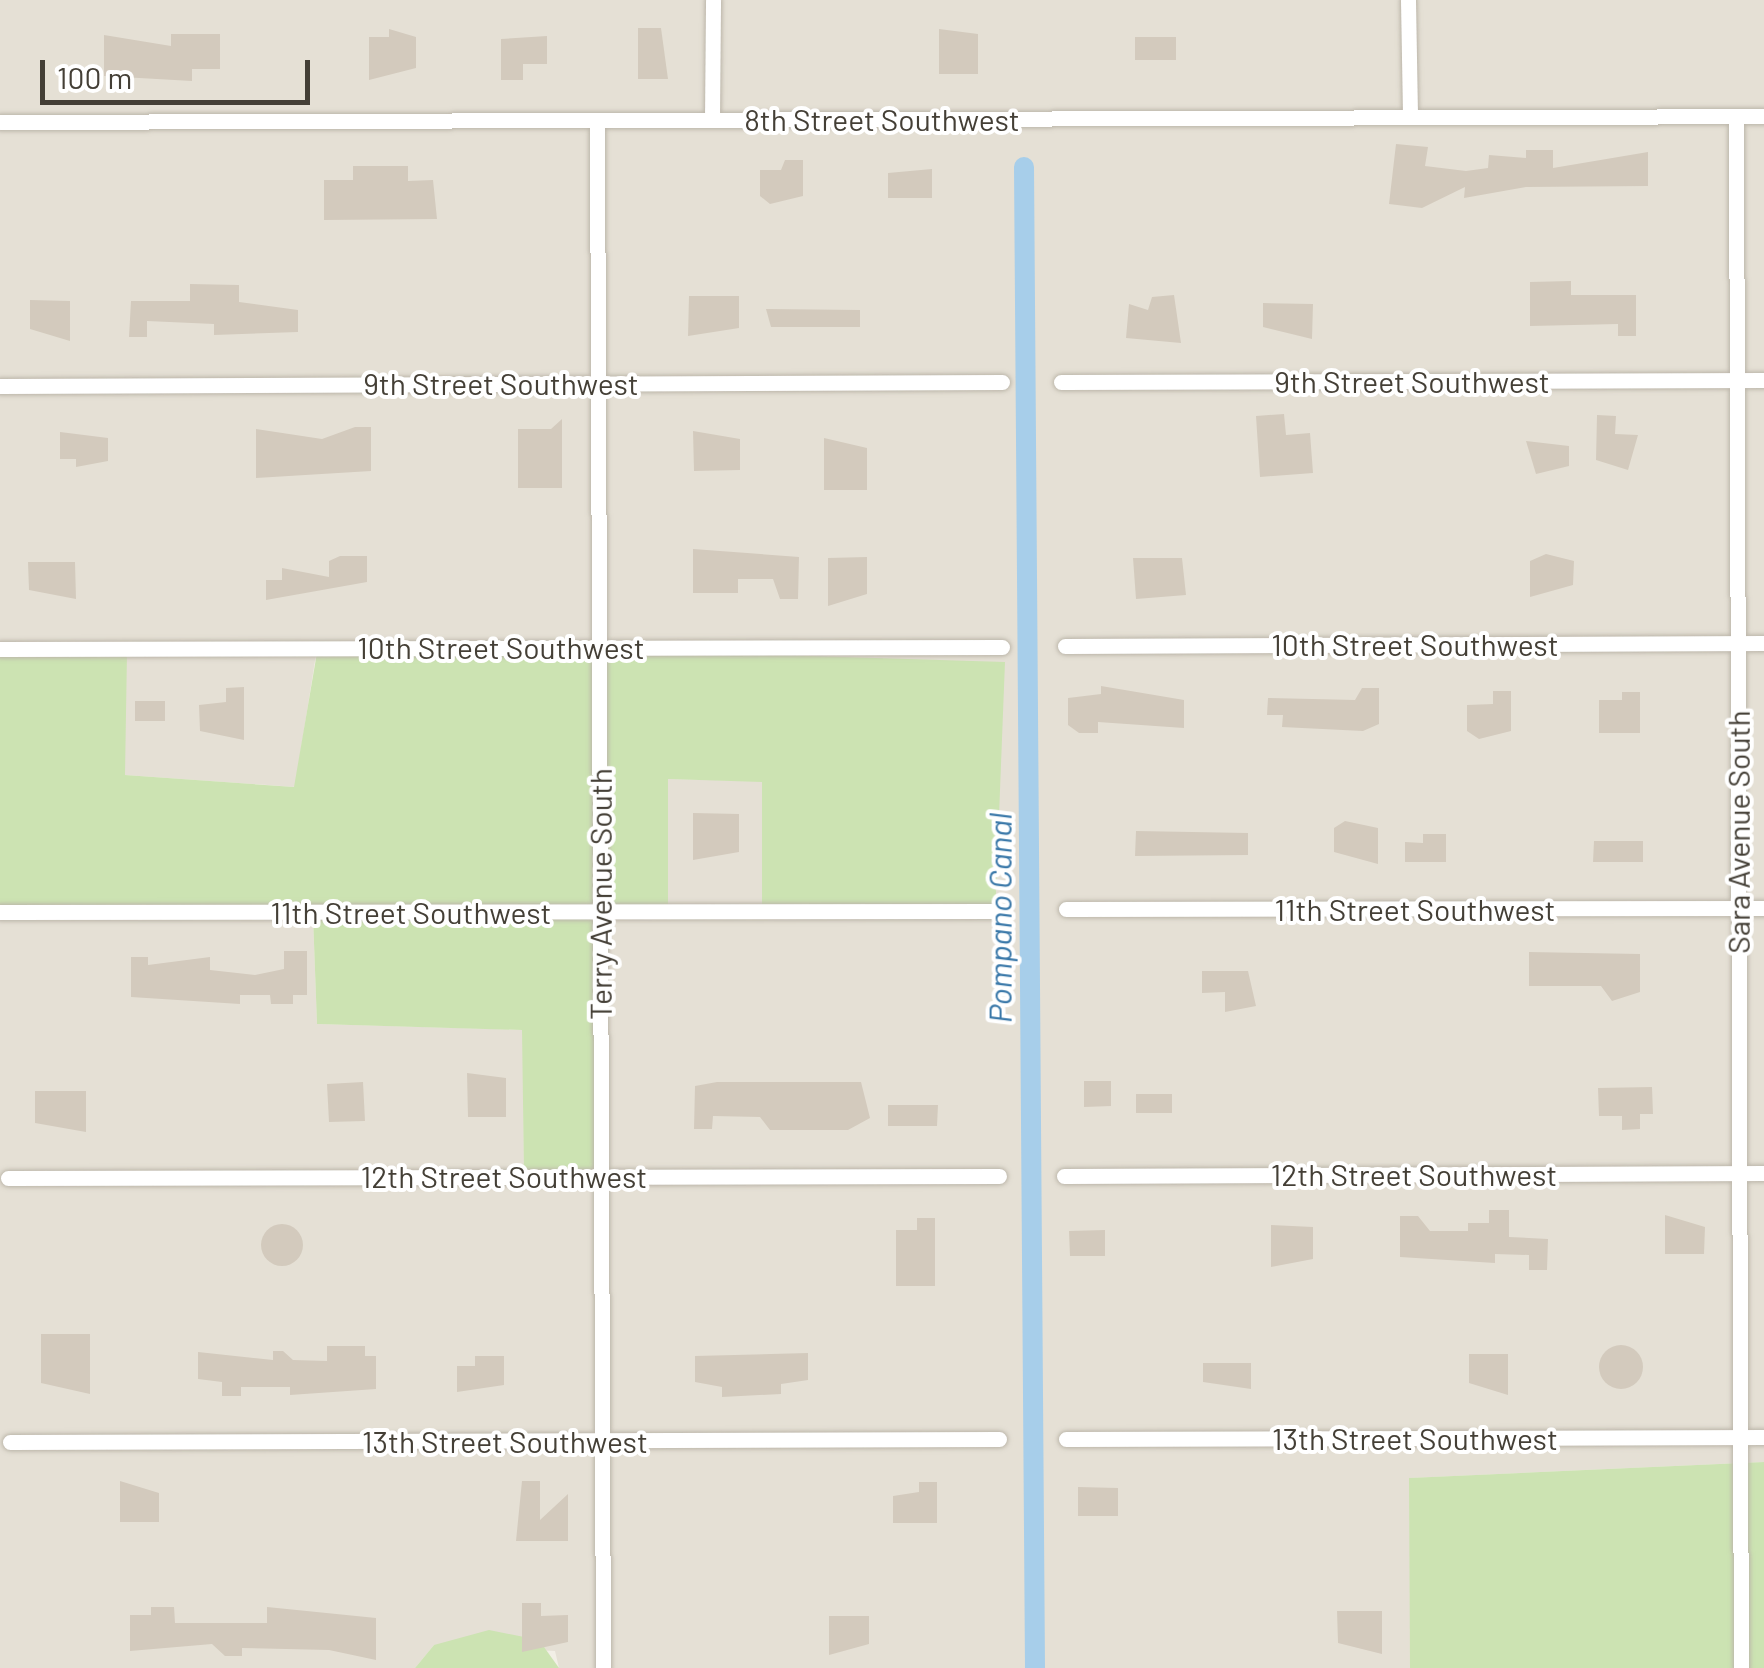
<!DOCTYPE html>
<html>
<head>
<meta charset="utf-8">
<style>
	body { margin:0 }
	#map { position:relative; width:1764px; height:1668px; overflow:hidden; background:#f2efe6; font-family:Barlow,sans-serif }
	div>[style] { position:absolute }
	.residential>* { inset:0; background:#e5e0d5 }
	.green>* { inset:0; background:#cce3b2 }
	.canal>* { height:20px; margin:-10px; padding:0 10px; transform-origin:10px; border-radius:10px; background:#a7ceea }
	.building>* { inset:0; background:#d3cabd }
	.round { border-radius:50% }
	.roads { filter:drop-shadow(0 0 2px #bcb6aa) drop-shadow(0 0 2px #bcb6aa) }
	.street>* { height:15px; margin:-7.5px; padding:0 7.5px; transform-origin:7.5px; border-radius:7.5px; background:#fff }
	span { translate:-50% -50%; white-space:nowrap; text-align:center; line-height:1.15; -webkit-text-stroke:8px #fff; paint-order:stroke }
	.street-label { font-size:30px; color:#443f36 }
	.water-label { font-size:32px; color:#3877a8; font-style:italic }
	.scale { position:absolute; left:40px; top:60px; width:270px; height:45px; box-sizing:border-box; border:5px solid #443f36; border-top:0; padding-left:12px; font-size:30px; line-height:35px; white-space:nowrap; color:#443f36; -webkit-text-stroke:8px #fff; paint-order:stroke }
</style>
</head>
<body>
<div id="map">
	<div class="residential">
		<div style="clip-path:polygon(0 0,1764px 0,1764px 1462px,1410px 1478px,1410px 1668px,559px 1668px,555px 1651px,434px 1645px,415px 1668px,0 1668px,0 913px,313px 916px,317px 1024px,523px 1030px,524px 1176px,599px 908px,668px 907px,668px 779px,762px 781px,1005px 663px,318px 642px,295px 787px,125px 775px,0 651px)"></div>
	</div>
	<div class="green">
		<div style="clip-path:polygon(319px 641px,1005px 662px,995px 919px,762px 914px,762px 782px,668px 779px,668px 907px,600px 908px,600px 1183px,524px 1176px,522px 1030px,317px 1024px,313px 916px,0 913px,0 651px,127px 653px,125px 775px,294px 787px)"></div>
		<div style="clip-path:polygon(1764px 1462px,1764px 1668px,1410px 1668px,1409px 1478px)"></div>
		<div style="clip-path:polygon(489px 1630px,539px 1640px,559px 1668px,415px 1668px,434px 1645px)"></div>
	</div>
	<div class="canal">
		<div style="left:1024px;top:167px;width:1501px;rotate:89.58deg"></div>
	</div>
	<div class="building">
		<div style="clip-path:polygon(638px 28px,661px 28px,668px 79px,638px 79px)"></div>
		<div style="clip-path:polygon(389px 29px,416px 37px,416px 68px,369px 80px,369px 37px,389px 37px)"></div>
		<div style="clip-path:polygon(939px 29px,978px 34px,978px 74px,939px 74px)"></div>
		<div style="clip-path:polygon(171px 34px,220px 34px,220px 69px,192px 69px,192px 81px,104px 76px,104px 35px,171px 46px)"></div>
		<div style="clip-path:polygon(547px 36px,547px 64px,523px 64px,523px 80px,501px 80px,501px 39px)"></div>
		<div style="clip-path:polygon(1135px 37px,1176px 37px,1176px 60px,1135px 60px)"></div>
		<div style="clip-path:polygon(1396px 144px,1428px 147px,1425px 166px,1466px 171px,1488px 168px,1489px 155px,1526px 158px,1526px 150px,1553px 150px,1553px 168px,1648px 152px,1648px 186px,1526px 187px,1464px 198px,1465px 187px,1422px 208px,1389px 204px)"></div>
		<div style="clip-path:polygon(785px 160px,803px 160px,803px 196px,770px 204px,760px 196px,760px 170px,781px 170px)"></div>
		<div style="clip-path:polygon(353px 166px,408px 166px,408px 181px,433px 180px,437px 219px,324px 220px,324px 180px,353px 180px)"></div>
		<div style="clip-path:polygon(932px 169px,932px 198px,888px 198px,888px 173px)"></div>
		<div style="clip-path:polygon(1571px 281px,1571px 295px,1636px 295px,1636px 336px,1618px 336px,1618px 324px,1530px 326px,1530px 282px)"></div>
		<div style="clip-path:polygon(190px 284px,239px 285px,239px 302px,298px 310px,298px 332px,214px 335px,214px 324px,147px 321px,147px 337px,129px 337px,131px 301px,190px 301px)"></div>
		<div style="clip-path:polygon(1174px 295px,1181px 343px,1126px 338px,1129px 304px,1148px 310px,1152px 297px)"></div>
		<div style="clip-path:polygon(689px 296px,739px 296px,739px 328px,688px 336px)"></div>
		<div style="clip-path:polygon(30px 300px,70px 301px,70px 341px,30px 329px)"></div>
		<div style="clip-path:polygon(1263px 303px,1313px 304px,1312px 339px,1263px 327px)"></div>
		<div style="clip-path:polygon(766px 309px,860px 310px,860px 327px,771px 327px)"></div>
		<div style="clip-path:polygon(1284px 414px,1286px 435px,1310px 433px,1313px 473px,1260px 477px,1256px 416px)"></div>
		<div style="clip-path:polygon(1597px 415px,1616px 416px,1615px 434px,1638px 435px,1628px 470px,1596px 460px)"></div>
		<div style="clip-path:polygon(562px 419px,562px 488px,518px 488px,518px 429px,551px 429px)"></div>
		<div style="clip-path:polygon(355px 427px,371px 427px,371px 471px,256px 478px,256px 429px,322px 439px)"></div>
		<div style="clip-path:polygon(693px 431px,740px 439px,740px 470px,694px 471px)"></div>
		<div style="clip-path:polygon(60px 432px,108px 438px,108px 461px,76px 467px,76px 459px,60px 459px)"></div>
		<div style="clip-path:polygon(824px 438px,867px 448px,867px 490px,824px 490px)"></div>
		<div style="clip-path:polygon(1526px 441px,1569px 446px,1569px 466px,1536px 474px)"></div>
		<div style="clip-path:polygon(693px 549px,799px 557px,798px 599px,780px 599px,773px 579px,738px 579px,738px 593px,693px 593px)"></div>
		<div style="clip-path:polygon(1546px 554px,1574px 561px,1573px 585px,1530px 597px,1530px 561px)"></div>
		<div style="clip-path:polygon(340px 556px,367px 556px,367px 582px,266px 600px,266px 580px,282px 580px,282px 568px,329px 577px,329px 561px)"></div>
		<div style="clip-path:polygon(867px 557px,867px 594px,828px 606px,828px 558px)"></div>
		<div style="clip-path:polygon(1133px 558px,1182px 558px,1186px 595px,1136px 599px)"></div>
		<div style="clip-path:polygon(28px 562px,75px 562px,76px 599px,29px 590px)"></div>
		<div style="clip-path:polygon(1101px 686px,1184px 700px,1184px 728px,1098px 722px,1098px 733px,1079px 733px,1068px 725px,1068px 698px,1101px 694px)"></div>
		<div style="clip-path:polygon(244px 687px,244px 740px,200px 731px,199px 705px,226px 702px,226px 688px)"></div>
		<div style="clip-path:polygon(1362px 688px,1379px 688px,1379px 724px,1363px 731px,1282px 727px,1283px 715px,1267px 715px,1268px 698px,1355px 700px)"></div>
		<div style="clip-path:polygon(1493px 691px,1511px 691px,1511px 731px,1479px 739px,1467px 731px,1467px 705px,1493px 704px)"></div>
		<div style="clip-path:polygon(1622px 692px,1640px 692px,1640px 733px,1599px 733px,1599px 700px,1622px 700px)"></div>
		<div style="clip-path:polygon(135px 701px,165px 701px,165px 721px,135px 721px)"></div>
		<div style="clip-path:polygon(693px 813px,739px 814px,739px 852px,693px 860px)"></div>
		<div style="clip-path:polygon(1345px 821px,1378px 828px,1378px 864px,1334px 852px,1334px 828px)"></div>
		<div style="clip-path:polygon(1136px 831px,1248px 833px,1248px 855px,1135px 856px)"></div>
		<div style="clip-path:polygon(1423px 834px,1446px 834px,1446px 862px,1405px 862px,1405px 842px,1423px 843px)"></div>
		<div style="clip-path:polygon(1594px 841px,1643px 841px,1643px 862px,1593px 862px)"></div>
		<div style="clip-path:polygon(284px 951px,307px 951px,307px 995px,293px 995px,293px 1004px,271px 1004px,270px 995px,240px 995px,240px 1004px,131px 997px,131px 957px,148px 957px,148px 965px,210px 957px,210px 970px,255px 975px,284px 969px)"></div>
		<div style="clip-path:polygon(1529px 952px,1640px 954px,1640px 992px,1612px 1001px,1601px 986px,1529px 986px)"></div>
		<div style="clip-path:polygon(1202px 971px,1248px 971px,1256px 1006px,1225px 1012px,1225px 992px,1202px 993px)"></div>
		<div style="clip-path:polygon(467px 1073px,506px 1078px,506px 1117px,468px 1117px)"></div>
		<div style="clip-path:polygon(1084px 1081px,1111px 1081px,1111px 1106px,1084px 1107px)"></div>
		<div style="clip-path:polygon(363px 1082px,365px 1121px,329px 1122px,327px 1084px)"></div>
		<div style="clip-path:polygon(717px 1082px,861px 1082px,870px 1118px,848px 1130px,770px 1130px,760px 1117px,713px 1116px,712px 1129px,694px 1129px,695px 1086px)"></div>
		<div style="clip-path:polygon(1652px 1087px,1653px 1114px,1640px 1114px,1640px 1129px,1622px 1130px,1622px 1116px,1599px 1116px,1598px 1088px)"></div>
		<div style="clip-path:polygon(35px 1091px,86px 1091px,86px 1132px,35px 1123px)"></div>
		<div style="clip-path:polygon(1136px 1094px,1172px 1094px,1172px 1113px,1136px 1113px)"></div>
		<div style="clip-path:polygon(888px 1105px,938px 1105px,937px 1126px,888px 1126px)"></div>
		<div style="clip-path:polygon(1489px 1210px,1509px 1210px,1509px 1237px,1548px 1239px,1547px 1270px,1529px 1270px,1529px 1255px,1495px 1254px,1495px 1263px,1400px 1257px,1400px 1216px,1418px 1216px,1430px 1231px,1468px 1231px,1468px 1223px,1489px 1223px)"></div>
		<div style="clip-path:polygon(1665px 1215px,1705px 1227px,1704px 1254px,1665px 1254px)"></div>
		<div style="clip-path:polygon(917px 1218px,935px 1218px,935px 1286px,896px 1286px,896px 1230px,917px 1230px)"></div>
		<div class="round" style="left:261px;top:1224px;width:42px;height:42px"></div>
		<div style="clip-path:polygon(1271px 1225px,1313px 1227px,1313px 1259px,1271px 1267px)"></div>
		<div style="clip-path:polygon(1105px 1230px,1105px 1256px,1070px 1256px,1069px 1231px)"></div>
		<div style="clip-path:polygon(41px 1334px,90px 1334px,90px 1394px,41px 1383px)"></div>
		<div class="round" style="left:1599px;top:1345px;width:44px;height:44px"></div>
		<div style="clip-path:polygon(327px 1346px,365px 1346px,365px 1356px,376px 1356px,376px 1389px,290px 1395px,290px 1387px,241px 1387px,241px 1396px,222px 1396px,222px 1382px,198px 1379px,198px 1352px,273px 1360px,273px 1351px,283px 1351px,293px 1360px,327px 1361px)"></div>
		<div style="clip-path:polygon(808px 1353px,808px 1380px,781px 1384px,781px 1394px,722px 1397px,722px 1387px,695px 1382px,695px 1356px)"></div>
		<div style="clip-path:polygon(1469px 1354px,1508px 1354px,1508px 1395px,1469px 1383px)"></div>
		<div style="clip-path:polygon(475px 1356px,504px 1356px,504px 1385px,457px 1392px,457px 1366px,475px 1366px)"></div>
		<div style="clip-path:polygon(1203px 1363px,1251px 1363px,1251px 1389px,1203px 1382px)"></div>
		<div style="clip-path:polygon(120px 1481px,159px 1493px,159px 1522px,120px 1522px)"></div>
		<div style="clip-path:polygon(522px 1481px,540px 1481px,540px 1520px,568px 1494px,568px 1541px,516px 1541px)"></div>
		<div style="clip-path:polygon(919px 1482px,937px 1482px,937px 1523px,893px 1523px,893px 1496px,919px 1492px)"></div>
		<div style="clip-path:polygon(1078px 1487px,1118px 1488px,1118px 1516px,1078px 1516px)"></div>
		<div style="clip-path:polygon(522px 1603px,541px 1603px,541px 1616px,568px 1615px,568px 1642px,522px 1652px)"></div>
		<div style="clip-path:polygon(151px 1607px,174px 1607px,175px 1623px,267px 1623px,267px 1607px,376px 1618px,376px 1660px,329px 1650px,242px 1648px,242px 1656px,225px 1656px,212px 1644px,130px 1651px,130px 1615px,151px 1615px)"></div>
		<div style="clip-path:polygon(1337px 1611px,1382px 1611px,1382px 1654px,1338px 1643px)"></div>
		<div style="clip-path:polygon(829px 1616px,869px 1616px,869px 1644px,829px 1655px)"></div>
	</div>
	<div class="roads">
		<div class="street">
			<div style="left:1408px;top:0;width:117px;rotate:89deg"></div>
			<div style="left:1736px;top:116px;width:1552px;rotate:89.82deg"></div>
			<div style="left:712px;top:119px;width:119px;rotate:-89.5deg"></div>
			<div style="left:597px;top:120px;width:1548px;rotate:89.78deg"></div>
			<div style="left:0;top:122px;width:1764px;rotate:-0.19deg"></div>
			<div style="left:1061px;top:382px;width:703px;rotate:-0.16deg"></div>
			<div style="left:0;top:386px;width:1002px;rotate:-0.23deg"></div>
			<div style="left:1065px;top:646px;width:699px;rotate:-0.25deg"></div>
			<div style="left:0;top:649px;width:1002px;rotate:-0.11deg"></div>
			<div style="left:1066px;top:909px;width:698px;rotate:-0.08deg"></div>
			<div style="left:0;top:912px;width:1002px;rotate:-0.06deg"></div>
			<div style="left:1064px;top:1176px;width:700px;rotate:-0.25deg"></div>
			<div style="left:8px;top:1178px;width:991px;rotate:-0.12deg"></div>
			<div style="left:1066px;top:1439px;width:698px;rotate:-0.16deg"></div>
			<div style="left:10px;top:1442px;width:989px;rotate:-0.17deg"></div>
		</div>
	</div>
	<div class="street-label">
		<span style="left:882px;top:119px">8th Street Southwest</span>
		<span style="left:1412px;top:381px">9th Street Southwest</span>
		<span style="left:501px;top:383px">9th Street Southwest</span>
		<span style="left:1415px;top:644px">10th Street Southwest</span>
		<span style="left:501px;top:647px">10th Street Southwest</span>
		<span style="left:1738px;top:832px;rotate:-90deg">Sara Avenue South</span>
		<span style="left:600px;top:894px;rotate:-90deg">Terry Avenue South</span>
		<span style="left:1415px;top:909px">11th Street Southwest</span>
		<span style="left:411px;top:912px">11th Street Southwest</span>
		<span style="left:1414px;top:1174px">12th Street Southwest</span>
		<span style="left:504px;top:1176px">12th Street Southwest</span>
		<span style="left:1415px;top:1438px">13th Street Southwest</span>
		<span style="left:505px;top:1441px">13th Street Southwest</span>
	</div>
	<div class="water-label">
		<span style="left:999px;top:918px;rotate:-90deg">Pompano Canal</span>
	</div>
	<div class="scale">100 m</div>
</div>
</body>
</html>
